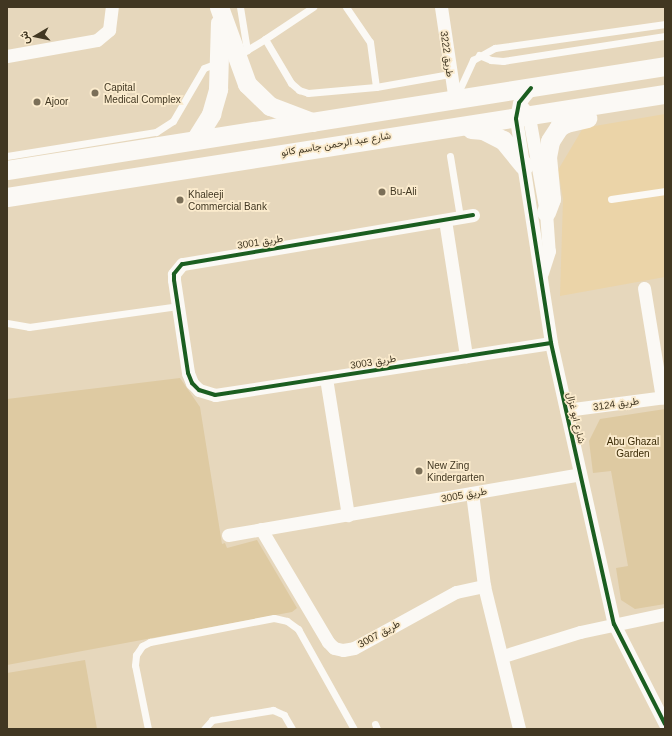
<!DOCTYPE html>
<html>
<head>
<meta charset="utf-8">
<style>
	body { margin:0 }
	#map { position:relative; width:672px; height:736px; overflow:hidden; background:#e6d7bc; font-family:Arial,Vazirmatn,sans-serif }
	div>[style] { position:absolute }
	.built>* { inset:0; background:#ebd4a8 }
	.green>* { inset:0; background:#decaa2 }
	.lane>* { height:7px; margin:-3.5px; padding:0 3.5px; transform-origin:3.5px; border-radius:3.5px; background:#fbf9f5 }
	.street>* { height:13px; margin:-6.5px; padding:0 6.5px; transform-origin:6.5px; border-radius:6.5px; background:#fbf9f5 }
	.secondary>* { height:19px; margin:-9.5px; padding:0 9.5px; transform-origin:9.5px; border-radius:9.5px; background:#fbf9f5 }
	.cycleway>* { height:4px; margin:-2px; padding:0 2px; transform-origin:2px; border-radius:2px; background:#1b5e20 }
	.dots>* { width:11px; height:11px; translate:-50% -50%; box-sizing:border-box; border:2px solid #fbebcd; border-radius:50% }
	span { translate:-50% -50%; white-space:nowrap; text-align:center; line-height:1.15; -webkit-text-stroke:3.5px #fbebcd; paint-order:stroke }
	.street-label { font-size:10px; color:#413722 }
	.poi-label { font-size:10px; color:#413722 }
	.left { translate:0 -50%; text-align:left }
	.park-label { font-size:10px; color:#3a2a05 }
	.frame { position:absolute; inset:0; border:8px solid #413722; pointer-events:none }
	.north { position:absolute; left:16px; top:16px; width:40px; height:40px; -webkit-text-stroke:3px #fbebcd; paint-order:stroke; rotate:261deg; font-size:11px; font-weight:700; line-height:16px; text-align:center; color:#413722 }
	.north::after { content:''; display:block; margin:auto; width:14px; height:18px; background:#413722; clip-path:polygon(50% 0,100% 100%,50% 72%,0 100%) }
</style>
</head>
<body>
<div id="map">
	<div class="built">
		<div style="clip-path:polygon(665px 114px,665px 277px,560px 296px,563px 199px,558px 170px,583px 128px)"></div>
	</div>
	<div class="green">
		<div style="clip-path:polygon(180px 378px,200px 407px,222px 544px,225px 543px,227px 548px,257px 540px,297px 608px,292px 612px,7px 665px,7px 399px)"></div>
		<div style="clip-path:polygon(665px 409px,665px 604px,635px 609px,621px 600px,616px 568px,628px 566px,611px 471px,593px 473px,589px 441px,600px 419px)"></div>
		<div style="clip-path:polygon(85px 660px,97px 729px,7px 729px,7px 673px)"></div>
	</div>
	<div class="lane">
		<div style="left:240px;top:7px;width:44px;rotate:80.8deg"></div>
		<div style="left:346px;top:7px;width:42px;rotate:55.6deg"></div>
		<div style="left:370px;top:42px;width:45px;rotate:82.4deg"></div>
		<div style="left:265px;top:39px;width:58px;rotate:-33.7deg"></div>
		<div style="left:479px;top:55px;width:13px;rotate:23deg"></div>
		<div style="left:491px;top:60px;width:12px;rotate:5deg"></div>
		<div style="left:503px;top:61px;width:164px;rotate:-8.8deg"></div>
		<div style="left:237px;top:56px;width:33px;rotate:-31deg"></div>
		<div style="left:265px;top:39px;width:51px;rotate:59.4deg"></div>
		<div style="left:291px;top:83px;width:11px;rotate:41deg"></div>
		<div style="left:299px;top:90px;width:9px;rotate:18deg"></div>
		<div style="left:308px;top:93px;width:68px;rotate:-5deg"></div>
		<div style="left:376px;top:87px;width:75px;rotate:-10deg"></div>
		<div style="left:456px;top:97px;width:41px;rotate:-65.3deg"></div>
		<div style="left:473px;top:60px;width:25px;rotate:-29deg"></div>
		<div style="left:495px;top:48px;width:172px;rotate:-8deg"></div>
		<div style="left:7px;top:156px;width:151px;rotate:-9.2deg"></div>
		<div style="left:156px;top:132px;width:20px;rotate:-33deg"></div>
		<div style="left:173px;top:121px;width:61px;rotate:-59.7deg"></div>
		<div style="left:204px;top:68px;width:14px;rotate:-21deg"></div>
		<div style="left:450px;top:156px;width:62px;rotate:80.7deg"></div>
		<div style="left:611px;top:199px;width:55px;rotate:-8.4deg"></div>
		<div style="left:7px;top:323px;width:22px;rotate:10deg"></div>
		<div style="left:29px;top:327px;width:150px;rotate:-8deg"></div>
		<div style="left:375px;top:724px;width:5px;rotate:68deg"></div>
		<div style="left:148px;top:729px;width:65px;rotate:-101.5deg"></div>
		<div style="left:135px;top:665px;width:10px;rotate:-84deg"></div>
		<div style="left:136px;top:655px;width:11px;rotate:-56deg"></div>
		<div style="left:142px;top:646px;width:9px;rotate:-27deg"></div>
		<div style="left:150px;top:642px;width:126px;rotate:-11deg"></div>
		<div style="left:274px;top:618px;width:13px;rotate:13deg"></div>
		<div style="left:287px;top:621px;width:14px;rotate:36deg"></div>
		<div style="left:298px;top:629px;width:115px;rotate:60.8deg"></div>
		<div style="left:204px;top:729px;width:12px;rotate:-48deg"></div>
		<div style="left:212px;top:720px;width:62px;rotate:-9.3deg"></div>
		<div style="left:273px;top:710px;width:12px;rotate:24deg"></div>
		<div style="left:284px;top:715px;width:16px;rotate:60deg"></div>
	</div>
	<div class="street">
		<div style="left:441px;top:7px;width:95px;rotate:81.5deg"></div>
		<div style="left:7px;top:56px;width:91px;rotate:-10.1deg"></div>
		<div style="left:97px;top:40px;width:16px;rotate:-40deg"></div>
		<div style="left:109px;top:30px;width:23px;rotate:-83deg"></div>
		<div style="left:531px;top:88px;width:19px;rotate:129deg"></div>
		<div style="left:519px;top:103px;width:16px;rotate:101deg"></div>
		<div style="left:516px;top:119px;width:227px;rotate:81.1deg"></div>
		<div style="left:551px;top:343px;width:288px;rotate:77.4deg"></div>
		<div style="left:614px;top:624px;width:112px;rotate:63deg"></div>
		<div style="left:523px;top:108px;width:11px;rotate:56deg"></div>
		<div style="left:529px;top:117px;width:97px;rotate:79.9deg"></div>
		<div style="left:546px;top:212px;width:39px;rotate:86deg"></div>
		<div style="left:549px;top:251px;width:23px;rotate:108deg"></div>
		<div style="left:473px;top:215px;width:295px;rotate:170.4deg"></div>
		<div style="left:182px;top:264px;width:13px;rotate:129deg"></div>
		<div style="left:174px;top:274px;width:6px;rotate:90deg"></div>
		<div style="left:174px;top:280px;width:94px;rotate:81.4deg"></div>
		<div style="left:188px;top:373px;width:11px;rotate:68deg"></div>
		<div style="left:192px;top:383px;width:10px;rotate:45deg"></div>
		<div style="left:199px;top:390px;width:17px;rotate:17deg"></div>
		<div style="left:215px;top:395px;width:340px;rotate:-8.8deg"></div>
		<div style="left:445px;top:220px;width:138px;rotate:81.2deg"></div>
		<div style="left:644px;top:288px;width:111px;rotate:80.7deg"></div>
		<div style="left:326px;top:378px;width:139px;rotate:80.9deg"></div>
		<div style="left:566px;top:410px;width:100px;rotate:-7.5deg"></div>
		<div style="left:472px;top:493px;width:94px;rotate:82.6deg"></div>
		<div style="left:484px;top:586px;width:147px;rotate:76.2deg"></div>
		<div style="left:261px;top:529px;width:131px;rotate:59.3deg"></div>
		<div style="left:328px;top:642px;width:8px;rotate:45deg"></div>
		<div style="left:334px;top:648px;width:9px;rotate:13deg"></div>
		<div style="left:343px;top:650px;width:11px;rotate:-10deg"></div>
		<div style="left:354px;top:648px;width:116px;rotate:-28.8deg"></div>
		<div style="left:456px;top:592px;width:29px;rotate:-12deg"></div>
		<div style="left:228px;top:535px;width:357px;rotate:-9.8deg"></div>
		<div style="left:503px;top:656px;width:81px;rotate:-17.3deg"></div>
		<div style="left:580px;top:632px;width:87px;rotate:-12deg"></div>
	</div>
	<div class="secondary">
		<div style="left:219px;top:7px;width:82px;rotate:70deg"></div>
		<div style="left:247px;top:84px;width:32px;rotate:44deg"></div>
		<div style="left:270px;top:106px;width:45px;rotate:20.9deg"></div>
		<div style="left:471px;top:129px;width:12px;rotate:5deg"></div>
		<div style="left:483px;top:130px;width:22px;rotate:27deg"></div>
		<div style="left:503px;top:140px;width:33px;rotate:51deg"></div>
		<div style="left:195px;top:140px;width:31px;rotate:-58deg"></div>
		<div style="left:211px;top:114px;width:26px;rotate:-74deg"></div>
		<div style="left:218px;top:89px;width:66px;rotate:-88.3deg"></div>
		<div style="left:7px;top:170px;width:666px;rotate:-8.98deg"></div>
		<div style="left:7px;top:197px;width:666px;rotate:-8.9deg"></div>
		<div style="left:546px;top:212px;width:14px;rotate:-69deg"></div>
		<div style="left:551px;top:199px;width:42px;rotate:-95.4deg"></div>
		<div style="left:547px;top:157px;width:16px;rotate:-79deg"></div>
		<div style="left:550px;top:141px;width:17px;rotate:-57deg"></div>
		<div style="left:559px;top:127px;width:8px;rotate:-30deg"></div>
		<div style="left:566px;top:123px;width:22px;rotate:-13deg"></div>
	</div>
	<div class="cycleway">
		<div style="left:531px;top:88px;width:19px;rotate:129deg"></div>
		<div style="left:519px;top:103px;width:16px;rotate:101deg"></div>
		<div style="left:516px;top:119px;width:227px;rotate:81.1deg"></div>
		<div style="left:551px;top:343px;width:288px;rotate:77.4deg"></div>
		<div style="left:614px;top:624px;width:112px;rotate:63deg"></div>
		<div style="left:473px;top:215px;width:295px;rotate:170.4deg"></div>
		<div style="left:182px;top:264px;width:13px;rotate:129deg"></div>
		<div style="left:174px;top:274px;width:6px;rotate:90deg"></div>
		<div style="left:174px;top:280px;width:94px;rotate:81.4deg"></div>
		<div style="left:188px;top:373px;width:11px;rotate:68deg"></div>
		<div style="left:192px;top:383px;width:10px;rotate:45deg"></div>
		<div style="left:199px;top:390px;width:17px;rotate:17deg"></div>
		<div style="left:215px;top:395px;width:340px;rotate:-8.8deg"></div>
	</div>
	<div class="dots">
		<div style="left:95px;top:93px;background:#7b6f58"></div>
		<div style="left:37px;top:102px;background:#7b6f58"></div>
		<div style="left:382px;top:192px;background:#7b6f58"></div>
		<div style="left:180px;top:200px;background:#7b6f58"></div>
		<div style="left:419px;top:471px;background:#7b6f58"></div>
	</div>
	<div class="street-label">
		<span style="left:447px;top:54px;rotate:82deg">طريق 3222</span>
		<span style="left:336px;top:144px;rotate:-9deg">شارع عبد الرحمن جاسم كانو</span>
		<span style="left:260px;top:242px;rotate:-9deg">طريق 3001</span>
		<span style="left:373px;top:362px;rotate:-9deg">طريق 3003</span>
		<span style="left:616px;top:404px;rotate:-8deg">طريق 3124</span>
		<span style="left:576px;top:418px;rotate:77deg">شارع ابو غزال</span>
		<span style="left:464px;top:495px;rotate:-10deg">طريق 3005</span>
		<span style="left:379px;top:634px;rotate:-29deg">طريق 3007</span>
	</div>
	<div class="poi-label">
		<span class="left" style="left:104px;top:93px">Capital<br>Medical Complex</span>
		<span class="left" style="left:45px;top:102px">Ajoor</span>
		<span class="left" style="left:390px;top:192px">Bu-Ali</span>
		<span class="left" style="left:188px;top:200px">Khaleeji<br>Commercial Bank</span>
		<span class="left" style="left:427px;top:471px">New Zing<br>Kindergarten</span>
	</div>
	<div class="park-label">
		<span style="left:633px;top:447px">Abu Ghazal<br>Garden</span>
	</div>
	<div class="frame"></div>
	<div class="north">ش</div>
</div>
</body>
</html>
